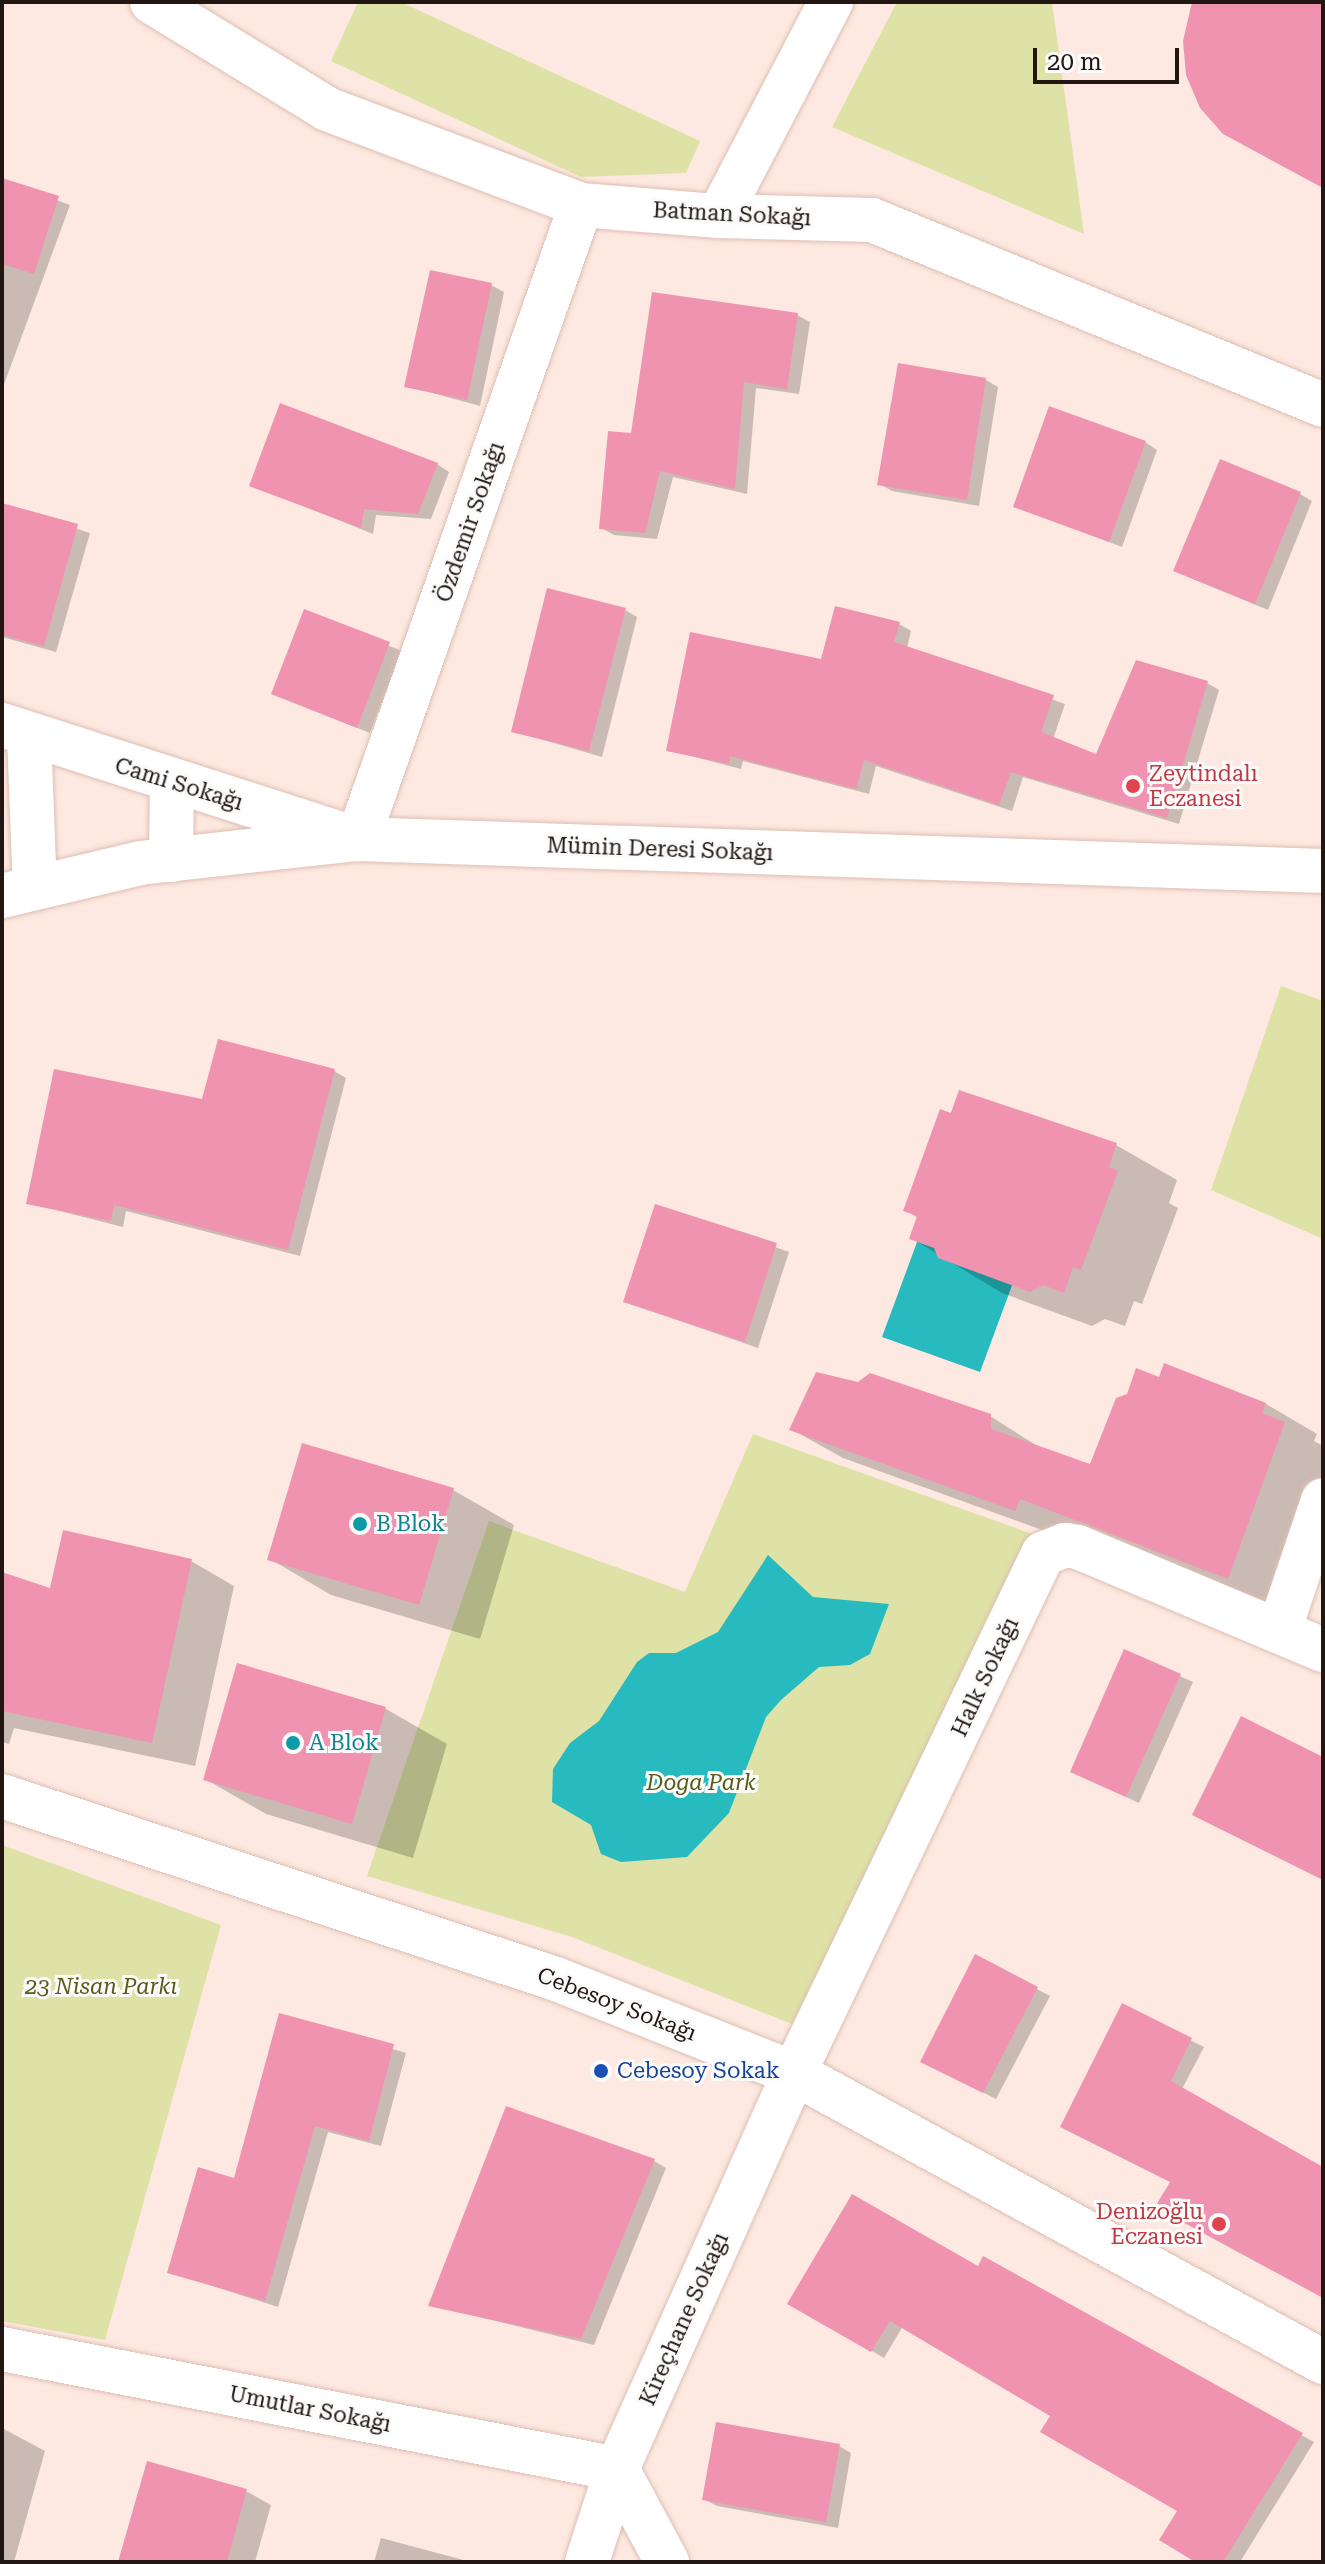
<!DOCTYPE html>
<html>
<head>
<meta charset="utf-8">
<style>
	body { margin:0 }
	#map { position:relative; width:1325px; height:2564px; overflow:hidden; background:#fde9e1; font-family:"Roboto Serif",serif }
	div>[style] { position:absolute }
	.green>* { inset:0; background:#dee2a7 }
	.water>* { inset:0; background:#27babf }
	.shadow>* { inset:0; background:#0003 }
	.building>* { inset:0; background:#ef93b0 }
	.roads { filter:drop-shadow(0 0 2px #debeb2) drop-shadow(0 0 2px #debeb2) }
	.street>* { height:44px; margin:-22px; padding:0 22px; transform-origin:22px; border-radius:22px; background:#fff }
	.secondary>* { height:44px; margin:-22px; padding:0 22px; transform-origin:22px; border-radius:22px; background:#fff }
	.highway>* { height:44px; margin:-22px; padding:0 22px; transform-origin:22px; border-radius:22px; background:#fff }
	.dots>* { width:22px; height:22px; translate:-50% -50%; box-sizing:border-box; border:4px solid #fbfbfb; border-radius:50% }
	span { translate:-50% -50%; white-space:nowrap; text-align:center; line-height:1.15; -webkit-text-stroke:6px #fbfbfb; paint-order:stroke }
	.street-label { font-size:22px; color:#211612 }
	.health-label { font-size:22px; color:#be3a42 }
	.left { translate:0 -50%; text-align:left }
	.right { translate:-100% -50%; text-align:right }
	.culture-label { font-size:22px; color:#0d838f }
	.park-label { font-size:22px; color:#585a18; font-style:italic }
	.transit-label { font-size:22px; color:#164399 }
	.frame { position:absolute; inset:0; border:4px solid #211612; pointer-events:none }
	.scale { position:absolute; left:1033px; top:48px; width:146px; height:36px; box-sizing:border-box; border:4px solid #211612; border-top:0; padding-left:10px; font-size:24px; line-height:28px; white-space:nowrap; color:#211612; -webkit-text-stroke:6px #fbfbfb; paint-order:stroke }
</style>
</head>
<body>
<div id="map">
	<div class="green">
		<div style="clip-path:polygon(358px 2px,401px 2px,700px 141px,686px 173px,581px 177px,331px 61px)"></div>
		<div style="clip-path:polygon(897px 2px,1052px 2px,1084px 234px,832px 127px)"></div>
		<div style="clip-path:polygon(1281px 986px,1323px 1001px,1323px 1239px,1211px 1190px)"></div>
		<div style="clip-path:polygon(753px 1434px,1038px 1536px,792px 2024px,572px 1937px,367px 1876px,489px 1521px,685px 1592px)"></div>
		<div style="clip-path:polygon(2px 1845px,221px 1925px,105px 2340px,2px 2321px)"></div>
	</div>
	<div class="water">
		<div style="clip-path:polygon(927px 1215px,1024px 1253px,980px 1372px,882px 1337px)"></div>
		<div style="clip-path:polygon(768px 1555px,813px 1597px,889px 1604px,870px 1654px,850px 1665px,819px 1667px,781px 1700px,766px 1717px,729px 1813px,687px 1857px,621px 1862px,601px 1854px,591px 1825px,552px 1802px,553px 1769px,570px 1743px,599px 1721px,637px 1662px,649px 1653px,676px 1653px,718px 1632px)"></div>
	</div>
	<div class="shadow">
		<div style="clip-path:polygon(2px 180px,70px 205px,2px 390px)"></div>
		<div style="clip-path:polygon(491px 285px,504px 292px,480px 406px,407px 386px)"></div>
		<div style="clip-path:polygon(797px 315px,810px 322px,799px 394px,756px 388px,747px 494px,673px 477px,657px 539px,614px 535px,601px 528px,633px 435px)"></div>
		<div style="clip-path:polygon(899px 366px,986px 380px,998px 387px,979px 506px,892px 491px,880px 484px)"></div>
		<div style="clip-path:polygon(1145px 442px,1157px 450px,1122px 547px,1015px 506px)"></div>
		<div style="clip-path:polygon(437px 464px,449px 472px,431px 519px,376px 515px,373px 534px,251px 485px)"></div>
		<div style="clip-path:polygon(1300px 494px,1312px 501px,1268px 610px,1188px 577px)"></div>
		<div style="clip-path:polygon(2px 505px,90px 533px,56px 652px,2px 637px)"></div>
		<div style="clip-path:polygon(625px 610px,637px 617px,602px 757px,513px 731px)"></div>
		<div style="clip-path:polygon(305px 612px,402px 651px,370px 733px,273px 694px)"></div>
		<div style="clip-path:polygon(899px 624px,911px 631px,907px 648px,1065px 704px,1053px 739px,1098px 756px,1207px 683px,1219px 690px,1179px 824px,1023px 777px,1012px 811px,876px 766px,869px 794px,743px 761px,741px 769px,668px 750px)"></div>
		<div style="clip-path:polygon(334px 1071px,346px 1078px,300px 1256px,126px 1211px,123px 1227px,28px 1203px,204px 1101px)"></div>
		<div style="clip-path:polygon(960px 1093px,1116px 1145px,1177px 1180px,1169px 1203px,1178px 1208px,1142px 1304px,1134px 1301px,1125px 1326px,1105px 1319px,1092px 1326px,1002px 1293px,911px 1238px,918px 1218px,906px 1210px)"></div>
		<div style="clip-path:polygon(657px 1206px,789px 1252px,758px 1348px,625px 1302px)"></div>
		<div style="clip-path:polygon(1165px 1366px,1266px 1404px,1317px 1434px,1314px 1441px,1323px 1446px,1323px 1488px,1280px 1607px,1072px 1527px,1067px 1539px,843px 1458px,791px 1429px,990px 1416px,1042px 1449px,1091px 1467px,1160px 1380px)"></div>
		<div style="clip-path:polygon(453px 1490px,514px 1525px,480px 1639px,331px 1595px,270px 1559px)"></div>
		<div style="clip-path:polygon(191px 1561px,234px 1586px,195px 1766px,14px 1728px,9px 1744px,2px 1742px,2px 1574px,52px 1591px)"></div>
		<div style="clip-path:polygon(1125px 1652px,1193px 1682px,1139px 1803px,1085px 1778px)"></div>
		<div style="clip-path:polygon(239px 1665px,386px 1709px,447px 1744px,413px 1858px,266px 1814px,205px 1779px)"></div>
		<div style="clip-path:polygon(976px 1957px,1050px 1996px,996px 2099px,935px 2068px)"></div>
		<div style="clip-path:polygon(1123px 2006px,1204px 2047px,1182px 2089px,1323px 2170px,1323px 2296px,1172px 2182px)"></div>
		<div style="clip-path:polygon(281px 2015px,406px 2053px,381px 2146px,328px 2132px,278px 2307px,169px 2272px,235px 2181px)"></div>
		<div style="clip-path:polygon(654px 2161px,666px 2168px,594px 2345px,431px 2305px)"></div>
		<div style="clip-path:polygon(984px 2259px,1314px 2442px,1240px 2562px,1199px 2562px,1180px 2511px,1052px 2415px,903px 2326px,884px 2358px,790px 2303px,978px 2269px)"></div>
		<div style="clip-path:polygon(2px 2428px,45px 2451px,14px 2562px,2px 2562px)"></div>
		<div style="clip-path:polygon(839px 2446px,851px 2453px,838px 2528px,717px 2506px,704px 2499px)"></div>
		<div style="clip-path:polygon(246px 2491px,271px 2505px,255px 2562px,120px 2562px)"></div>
		<div style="clip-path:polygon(381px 2538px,471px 2562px,472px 2562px,374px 2562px)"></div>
	</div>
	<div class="building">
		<div style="clip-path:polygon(1192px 2px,1323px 2px,1323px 188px,1223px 134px,1200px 108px,1186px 75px,1183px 41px)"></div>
		<div style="clip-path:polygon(2px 178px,59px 196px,34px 274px,2px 264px)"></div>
		<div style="clip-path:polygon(430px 270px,492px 283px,467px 400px,404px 387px)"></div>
		<div style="clip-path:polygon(652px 292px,798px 313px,787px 389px,744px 382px,735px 489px,660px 471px,645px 533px,599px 529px,608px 431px,631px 433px)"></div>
		<div style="clip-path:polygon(898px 363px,986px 378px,967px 500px,877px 485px)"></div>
		<div style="clip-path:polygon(280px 403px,438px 463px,418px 514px,364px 509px,361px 528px,249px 486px)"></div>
		<div style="clip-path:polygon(1049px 406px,1146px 441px,1109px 542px,1013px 507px)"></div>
		<div style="clip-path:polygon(1220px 459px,1301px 492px,1255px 604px,1173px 571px)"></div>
		<div style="clip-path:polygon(2px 503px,78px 524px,44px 646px,2px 635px)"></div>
		<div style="clip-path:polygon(547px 588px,626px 608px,589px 751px,511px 732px)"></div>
		<div style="clip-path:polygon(835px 606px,900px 622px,894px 642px,1054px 695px,1041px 732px,1096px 754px,1136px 660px,1208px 681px,1167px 818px,1011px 772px,999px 805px,864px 760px,856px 789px,730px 756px,729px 764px,666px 751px,690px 632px,821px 659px)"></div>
		<div style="clip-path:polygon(304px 609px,390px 642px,357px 728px,271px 694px)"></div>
		<div style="clip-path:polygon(218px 1039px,335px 1069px,288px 1250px,114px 1205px,111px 1221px,26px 1204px,54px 1069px,202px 1099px)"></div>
		<div style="clip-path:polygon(959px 1090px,1117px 1143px,1109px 1167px,1118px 1171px,1081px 1270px,1073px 1267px,1064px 1293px,1043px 1285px,1030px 1292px,938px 1258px,934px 1248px,909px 1239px,917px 1216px,903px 1211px,940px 1109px,951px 1113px)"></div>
		<div style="clip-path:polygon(655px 1204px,777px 1243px,745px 1342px,623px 1302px)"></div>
		<div style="clip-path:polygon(1164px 1363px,1266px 1403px,1262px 1413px,1285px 1422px,1228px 1579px,1020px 1499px,1015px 1511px,789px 1430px,816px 1372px,858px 1382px,870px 1373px,991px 1414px,991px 1429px,1090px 1464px,1116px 1398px,1127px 1394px,1136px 1368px,1159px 1377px)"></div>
		<div style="clip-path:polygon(302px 1443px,454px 1488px,419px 1605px,267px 1560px)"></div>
		<div style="clip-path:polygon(63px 1530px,192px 1559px,152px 1743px,2px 1711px,2px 1572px,50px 1588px)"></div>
		<div style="clip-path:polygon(1124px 1649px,1181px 1674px,1126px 1797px,1070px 1772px)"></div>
		<div style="clip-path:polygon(237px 1663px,386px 1707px,352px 1824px,203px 1780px)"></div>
		<div style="clip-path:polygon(1241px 1716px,1323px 1757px,1323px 1880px,1192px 1815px)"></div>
		<div style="clip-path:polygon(975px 1954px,1038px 1987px,983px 2093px,920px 2062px)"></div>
		<div style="clip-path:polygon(1122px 2003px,1192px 2038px,1171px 2081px,1323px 2167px,1323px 2298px,1155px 2207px,1170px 2182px,1060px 2127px)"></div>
		<div style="clip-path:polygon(279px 2013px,394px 2044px,369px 2141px,315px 2126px,265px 2301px,167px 2273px,198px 2167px,234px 2178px)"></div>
		<div style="clip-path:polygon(506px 2106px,655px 2159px,581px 2339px,428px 2306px)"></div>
		<div style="clip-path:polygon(852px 2194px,978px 2266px,983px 2256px,1303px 2433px,1223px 2562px,1195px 2562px,1159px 2540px,1177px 2511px,1040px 2432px,1050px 2416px,890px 2321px,871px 2352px,787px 2304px)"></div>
		<div style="clip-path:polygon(716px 2422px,840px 2444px,826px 2522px,702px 2500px)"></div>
		<div style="clip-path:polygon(147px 2461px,247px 2489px,227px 2562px,118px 2562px)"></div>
	</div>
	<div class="roads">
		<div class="street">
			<div style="left:152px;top:2px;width:205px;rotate:31.4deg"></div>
			<div style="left:327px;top:109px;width:272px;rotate:20.7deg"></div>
			<div style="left:581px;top:205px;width:138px;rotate:4.6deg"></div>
			<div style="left:719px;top:216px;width:153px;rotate:1.5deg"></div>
			<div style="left:872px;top:220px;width:487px;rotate:22.3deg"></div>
			<div style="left:2px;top:725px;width:374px;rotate:17.8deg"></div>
			<div style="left:358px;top:839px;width:672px;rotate:-70.62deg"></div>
			<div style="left:1279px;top:1631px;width:138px;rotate:-71.4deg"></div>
			<div style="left:2px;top:1796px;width:583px;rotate:18.28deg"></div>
			<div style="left:556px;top:1979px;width:256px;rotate:21.6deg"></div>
			<div style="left:794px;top:2073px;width:603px;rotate:28.65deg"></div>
			<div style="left:2px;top:2349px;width:627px;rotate:11.04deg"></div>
			<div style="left:617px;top:2469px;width:106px;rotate:61.7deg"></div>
			<div style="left:587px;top:2562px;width:98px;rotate:-72.1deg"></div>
			<div style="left:617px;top:2469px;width:434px;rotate:-65.9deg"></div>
			<div style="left:794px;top:2073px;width:576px;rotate:-64.37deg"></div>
			<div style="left:1043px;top:1554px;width:24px;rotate:-22deg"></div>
			<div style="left:1065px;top:1545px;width:13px;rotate:9deg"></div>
			<div style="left:1078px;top:1547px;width:266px;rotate:22.8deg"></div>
		</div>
		<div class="secondary">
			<div style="left:29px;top:735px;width:153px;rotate:87.8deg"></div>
			<div style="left:171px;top:860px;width:78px;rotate:-89.3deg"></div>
			<div style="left:2px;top:896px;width:142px;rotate:-13.4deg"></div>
			<div style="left:140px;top:863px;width:219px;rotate:-6.3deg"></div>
			<div style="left:358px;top:839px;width:966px;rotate:1.9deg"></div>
		</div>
		<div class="highway">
			<div style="left:719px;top:216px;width:242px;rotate:-62.4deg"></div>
		</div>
	</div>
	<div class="dots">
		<div style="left:1133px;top:786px;background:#e0444e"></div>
		<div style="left:360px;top:1524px;background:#0f9aa8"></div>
		<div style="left:293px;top:1743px;background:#0f9aa8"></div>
		<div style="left:601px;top:2071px;background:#1a4fb4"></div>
		<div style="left:1219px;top:2224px;background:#e0444e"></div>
	</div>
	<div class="street-label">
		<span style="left:732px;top:214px;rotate:3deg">Batman Sokağı</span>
		<span style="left:470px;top:522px;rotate:-71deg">Özdemir Sokağı</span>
		<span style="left:179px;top:784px;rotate:17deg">Cami Sokağı</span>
		<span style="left:660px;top:849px;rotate:2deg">Mümin Deresi Sokağı</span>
		<span style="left:985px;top:1677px;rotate:-65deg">Halk Sokağı</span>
		<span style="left:617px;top:2004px;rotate:21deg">Cebesoy Sokağı</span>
		<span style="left:684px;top:2319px;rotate:-66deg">Kireçhane Sokağı</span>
		<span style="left:310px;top:2409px;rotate:11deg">Umutlar Sokağı</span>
	</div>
	<div class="health-label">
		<span class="left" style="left:1149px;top:786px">Zeytindalı<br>Eczanesi</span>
		<span class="right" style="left:1203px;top:2224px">Denizoğlu<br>Eczanesi</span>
	</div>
	<div class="culture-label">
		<span class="left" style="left:376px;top:1524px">B Blok</span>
		<span class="left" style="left:309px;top:1743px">A Blok</span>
	</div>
	<div class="park-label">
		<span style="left:701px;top:1783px">Doga Park</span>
		<span style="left:101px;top:1987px">23 Nisan Parkı</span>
	</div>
	<div class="transit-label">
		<span class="left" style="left:617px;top:2071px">Cebesoy Sokak</span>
	</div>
	<div class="frame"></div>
	<div class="scale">20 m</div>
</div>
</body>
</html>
